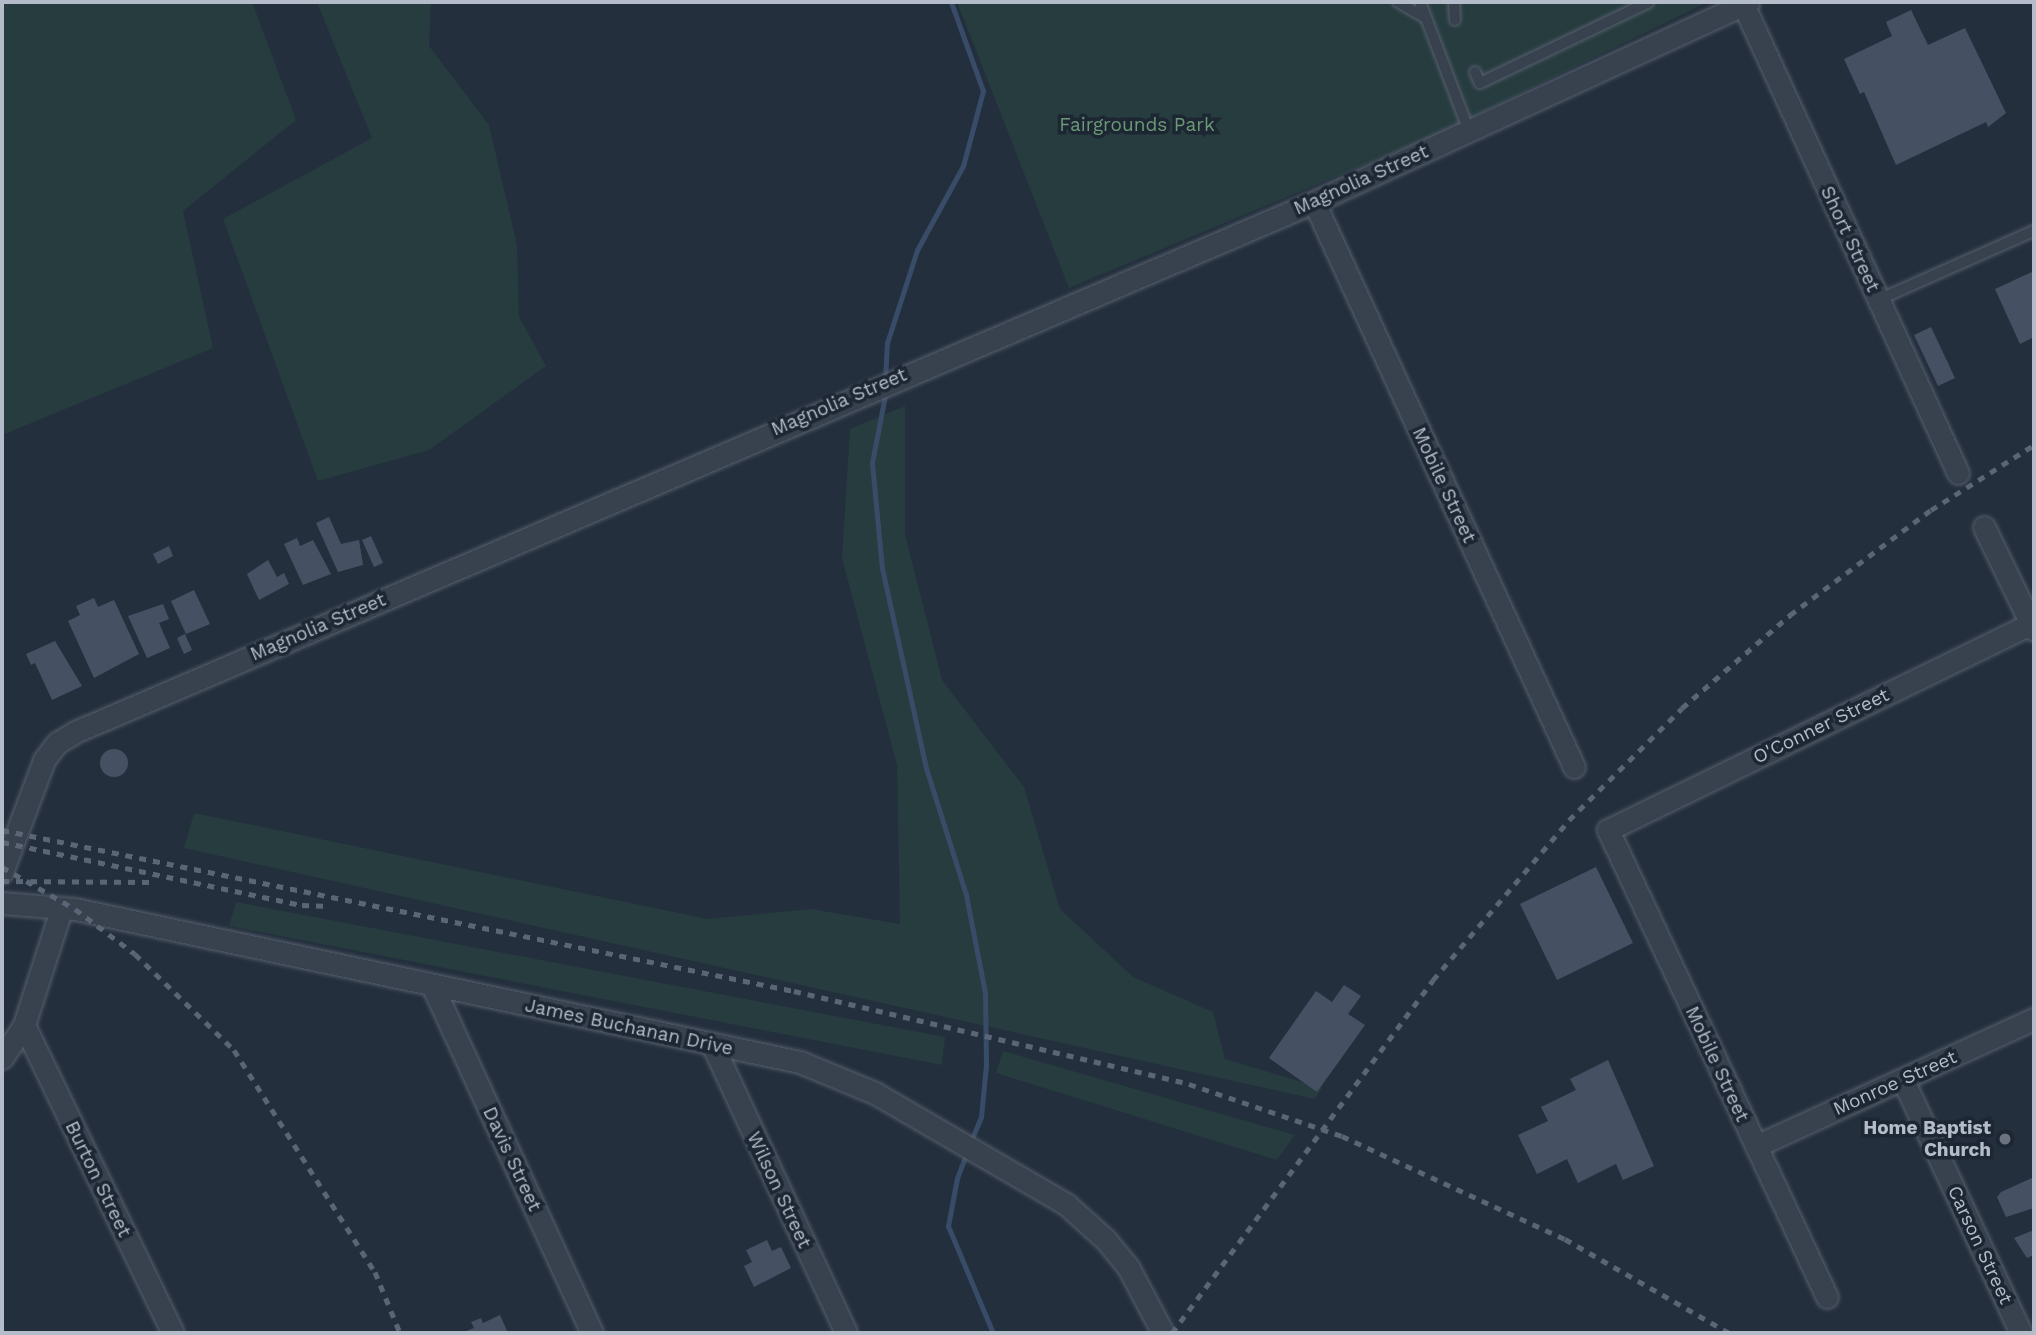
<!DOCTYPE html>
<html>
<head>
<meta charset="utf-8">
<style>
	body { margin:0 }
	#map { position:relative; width:2036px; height:1335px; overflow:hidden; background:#242f3e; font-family:"Work Sans",sans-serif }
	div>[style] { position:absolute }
	.green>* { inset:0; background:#263c3f }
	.stream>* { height:5px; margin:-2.5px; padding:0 2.5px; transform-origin:2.5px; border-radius:2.5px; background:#394c67 }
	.building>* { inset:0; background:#455162 }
	.round { border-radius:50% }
	.roads { filter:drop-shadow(0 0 2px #565f6c) drop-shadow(0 0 2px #565f6c) }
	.service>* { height:10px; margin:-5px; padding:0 5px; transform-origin:5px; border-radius:5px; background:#38414e }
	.minor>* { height:21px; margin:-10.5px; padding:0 10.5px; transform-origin:10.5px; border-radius:10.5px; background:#38414e }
	.rail>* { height:5px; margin-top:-2.5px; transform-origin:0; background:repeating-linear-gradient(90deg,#5a6575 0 7px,transparent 0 14px) }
	.dots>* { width:19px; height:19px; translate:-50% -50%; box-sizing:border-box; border:4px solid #1d2633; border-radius:50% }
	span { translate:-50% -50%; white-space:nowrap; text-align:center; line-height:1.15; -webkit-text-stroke:7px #1d2633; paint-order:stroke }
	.park-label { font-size:19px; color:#6b9a76 }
	.street-label { font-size:19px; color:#b4bcc9 }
	.poi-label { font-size:19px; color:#b4bcc9; font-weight:700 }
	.right { translate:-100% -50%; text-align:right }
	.frame { position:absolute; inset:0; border:4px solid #b4bcc9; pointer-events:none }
</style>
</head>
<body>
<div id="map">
	<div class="green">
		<div style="clip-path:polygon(2px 2px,252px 2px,296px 120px,183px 211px,213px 348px,2px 435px)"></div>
		<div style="clip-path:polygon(317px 2px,431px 2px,429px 46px,489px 125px,517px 245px,519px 317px,546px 366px,429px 450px,318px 481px,223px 219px,372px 138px)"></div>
		<div style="clip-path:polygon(957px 2px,1708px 2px,1431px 137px,1069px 288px)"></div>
		<div style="clip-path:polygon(905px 406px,905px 534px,942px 680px,1024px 787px,1060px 909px,1133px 977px,1213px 1012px,1225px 1059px,1322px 1088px,1315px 1099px,184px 848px,194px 813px,708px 919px,811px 909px,900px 924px,897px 765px,842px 558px,850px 429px)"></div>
		<div style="clip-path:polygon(236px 902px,945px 1037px,942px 1065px,229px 926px)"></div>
		<div style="clip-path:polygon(1003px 1051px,1295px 1135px,1277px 1160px,996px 1073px)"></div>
	</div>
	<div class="stream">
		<div style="left:885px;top:380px;width:37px;rotate:-87deg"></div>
		<div style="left:887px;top:343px;width:98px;rotate:-72.1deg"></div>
		<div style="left:917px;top:250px;width:96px;rotate:-61.3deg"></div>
		<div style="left:963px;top:166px;width:78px;rotate:-75.1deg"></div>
		<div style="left:983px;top:91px;width:95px;rotate:-109.8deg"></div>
		<div style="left:886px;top:390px;width:74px;rotate:100.9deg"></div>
		<div style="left:872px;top:463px;width:105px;rotate:84.6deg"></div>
		<div style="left:882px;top:568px;width:205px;rotate:77.6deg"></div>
		<div style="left:926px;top:768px;width:133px;rotate:72.5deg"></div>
		<div style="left:966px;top:895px;width:100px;rotate:79deg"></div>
		<div style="left:985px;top:993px;width:72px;rotate:89.2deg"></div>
		<div style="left:986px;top:1065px;width:52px;rotate:95.5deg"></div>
		<div style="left:981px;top:1117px;width:28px;rotate:113deg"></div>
		<div style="left:967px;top:1152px;width:28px;rotate:111deg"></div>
		<div style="left:957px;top:1178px;width:49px;rotate:100.6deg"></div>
		<div style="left:948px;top:1226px;width:116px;rotate:67.2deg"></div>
	</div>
	<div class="building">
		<div style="clip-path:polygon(1911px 10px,1928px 45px,1965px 28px,2006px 113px,1988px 127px,1986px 122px,1896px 165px,1864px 92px,1860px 94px,1844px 59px,1892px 36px,1886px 22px)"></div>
		<div style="clip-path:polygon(2034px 271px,2034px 337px,2020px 344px,1995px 289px)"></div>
		<div style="clip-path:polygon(1931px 327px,1955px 378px,1938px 386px,1914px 335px)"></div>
		<div style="clip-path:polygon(329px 517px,341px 544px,359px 540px,363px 565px,338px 572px,316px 523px)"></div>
		<div style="clip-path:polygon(371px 536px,383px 563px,374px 567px,362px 540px)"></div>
		<div style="clip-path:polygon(297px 538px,300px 546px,313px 540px,331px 574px,303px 585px,284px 544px)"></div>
		<div style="clip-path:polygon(169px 546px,173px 556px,158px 564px,153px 554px)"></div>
		<div style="clip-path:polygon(268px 560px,277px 577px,284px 573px,289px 584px,259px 600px,247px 574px)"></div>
		<div style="clip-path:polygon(194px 590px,210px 624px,186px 634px,171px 601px)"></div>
		<div style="clip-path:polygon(94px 598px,98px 607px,114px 600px,139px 654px,94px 678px,68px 621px,80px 615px,76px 606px)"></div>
		<div style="clip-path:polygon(163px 604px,169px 619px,159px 623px,170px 648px,147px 658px,128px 616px)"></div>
		<div style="clip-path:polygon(185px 634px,192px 650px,184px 654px,177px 638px)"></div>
		<div style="clip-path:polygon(55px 641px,82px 686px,52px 700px,35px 663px,31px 665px,26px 654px)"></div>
		<div class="round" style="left:100px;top:749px;width:28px;height:28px"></div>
		<div style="clip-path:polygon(1596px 867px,1633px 943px,1557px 980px,1520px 904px)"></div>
		<div style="clip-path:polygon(1344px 985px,1361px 996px,1348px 1014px,1365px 1025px,1317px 1092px,1269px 1058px,1316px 991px,1332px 1002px)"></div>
		<div style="clip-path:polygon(1608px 1060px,1654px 1166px,1623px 1180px,1616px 1164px,1578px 1183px,1567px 1159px,1537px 1174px,1518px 1135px,1548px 1121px,1541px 1107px,1576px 1090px,1570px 1079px)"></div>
		<div style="clip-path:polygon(2034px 1177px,2034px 1208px,2006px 1217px,1997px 1197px,2001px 1192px)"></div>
		<div style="clip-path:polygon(2034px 1230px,2034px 1255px,2027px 1258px,2014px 1238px)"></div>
		<div style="clip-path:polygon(767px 1240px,772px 1251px,781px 1247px,791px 1268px,754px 1287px,744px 1266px,752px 1262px,746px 1250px)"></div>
		<div style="clip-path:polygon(500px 1315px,508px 1333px,461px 1333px,474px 1328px,471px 1322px,481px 1318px,483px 1323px)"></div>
	</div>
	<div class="roads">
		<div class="service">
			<div style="left:1398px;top:2px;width:30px;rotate:30deg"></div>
			<div style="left:1420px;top:2px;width:138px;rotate:69.2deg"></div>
			<div style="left:1454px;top:2px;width:18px;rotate:87deg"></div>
			<div style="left:1475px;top:72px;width:12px;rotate:66deg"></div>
			<div style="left:1480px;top:83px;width:187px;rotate:-25.6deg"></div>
			<div style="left:1878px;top:300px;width:171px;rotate:-23.9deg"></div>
		</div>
		<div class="minor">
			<div style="left:1743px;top:4px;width:516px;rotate:65.37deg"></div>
			<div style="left:1314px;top:202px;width:622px;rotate:65.29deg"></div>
			<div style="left:1984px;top:527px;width:114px;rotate:64.1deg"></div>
			<div style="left:2px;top:872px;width:120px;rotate:-69.4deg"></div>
			<div style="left:44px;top:760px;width:21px;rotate:-53deg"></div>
			<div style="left:57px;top:743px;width:21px;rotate:-31deg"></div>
			<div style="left:75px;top:732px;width:1348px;rotate:-23.16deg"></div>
			<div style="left:1314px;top:202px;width:478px;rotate:-24.7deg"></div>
			<div style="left:2px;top:903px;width:73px;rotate:4.7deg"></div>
			<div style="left:75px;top:909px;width:741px;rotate:11.92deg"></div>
			<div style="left:800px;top:1062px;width:81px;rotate:22.5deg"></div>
			<div style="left:875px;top:1093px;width:221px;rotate:30.2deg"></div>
			<div style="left:1066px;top:1204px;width:54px;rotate:42deg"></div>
			<div style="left:1106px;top:1240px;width:35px;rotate:51deg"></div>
			<div style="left:1128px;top:1267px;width:75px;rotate:62.1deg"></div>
			<div style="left:432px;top:985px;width:383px;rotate:65.3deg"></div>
			<div style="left:24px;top:1025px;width:342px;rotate:64.2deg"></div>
			<div style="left:713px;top:1046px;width:316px;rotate:65.1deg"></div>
			<div style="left:2px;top:1058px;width:40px;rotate:-56deg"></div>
			<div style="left:24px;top:1025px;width:121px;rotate:-72.2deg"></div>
			<div style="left:1903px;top:1080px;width:279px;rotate:65deg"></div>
			<div style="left:1756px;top:1146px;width:306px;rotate:-24.6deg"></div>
			<div style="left:1827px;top:1297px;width:516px;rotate:-115.12deg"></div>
			<div style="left:1608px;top:830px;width:474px;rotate:-26deg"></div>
		</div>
	</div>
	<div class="rail">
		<div style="left:2px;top:830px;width:808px;rotate:11.49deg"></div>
		<div style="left:794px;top:991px;width:406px;rotate:13.2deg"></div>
		<div style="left:1189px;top:1084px;width:162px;rotate:18.8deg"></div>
		<div style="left:1342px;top:1136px;width:246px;rotate:24.8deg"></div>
		<div style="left:1565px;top:1239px;width:189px;rotate:29.8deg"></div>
		<div style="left:2px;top:842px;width:307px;rotate:11.9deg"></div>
		<div style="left:302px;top:905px;width:28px;rotate:2deg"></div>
		<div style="left:2px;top:867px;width:84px;rotate:29.9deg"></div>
		<div style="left:75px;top:909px;width:75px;rotate:36.9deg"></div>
		<div style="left:135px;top:954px;width:138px;rotate:44.1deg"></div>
		<div style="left:234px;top:1050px;width:263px;rotate:57.6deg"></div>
		<div style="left:375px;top:1272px;width:66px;rotate:67.7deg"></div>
		<div style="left:2px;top:881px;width:150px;rotate:0.4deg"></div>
		<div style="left:1172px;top:1333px;width:439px;rotate:-53.5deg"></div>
		<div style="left:1433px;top:980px;width:210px;rotate:-49.6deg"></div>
		<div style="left:1569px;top:820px;width:159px;rotate:-44.7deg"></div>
		<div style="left:1682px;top:708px;width:143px;rotate:-40.7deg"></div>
		<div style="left:1790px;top:615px;width:176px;rotate:-36.7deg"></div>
		<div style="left:1931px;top:510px;width:122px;rotate:-32.3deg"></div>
	</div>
	<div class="dots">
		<div style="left:2005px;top:1139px;background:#6b7280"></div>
	</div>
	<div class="park-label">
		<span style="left:1137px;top:125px">Fairgrounds Park</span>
	</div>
	<div class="street-label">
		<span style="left:1361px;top:180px;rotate:-24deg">Magnolia Street</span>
		<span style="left:1850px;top:239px;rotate:65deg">Short Street</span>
		<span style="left:839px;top:402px;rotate:-23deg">Magnolia Street</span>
		<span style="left:1444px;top:485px;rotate:65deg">Mobile Street</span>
		<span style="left:318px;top:627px;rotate:-23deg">Magnolia Street</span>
		<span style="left:1821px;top:726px;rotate:-26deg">O'Conner Street</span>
		<span style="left:629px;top:1027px;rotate:12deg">James Buchanan Drive</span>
		<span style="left:1717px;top:1064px;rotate:65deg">Mobile Street</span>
		<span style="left:1895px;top:1083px;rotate:-24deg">Monroe Street</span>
		<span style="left:512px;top:1159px;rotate:65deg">Davis Street</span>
		<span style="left:98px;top:1179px;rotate:64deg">Burton Street</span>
		<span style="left:779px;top:1190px;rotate:65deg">Wilson Street</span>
		<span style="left:1980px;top:1245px;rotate:65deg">Carson Street</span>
	</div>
	<div class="poi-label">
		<span class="right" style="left:1991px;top:1139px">Home Baptist<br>Church</span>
	</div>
	<div class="frame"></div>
</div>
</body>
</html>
